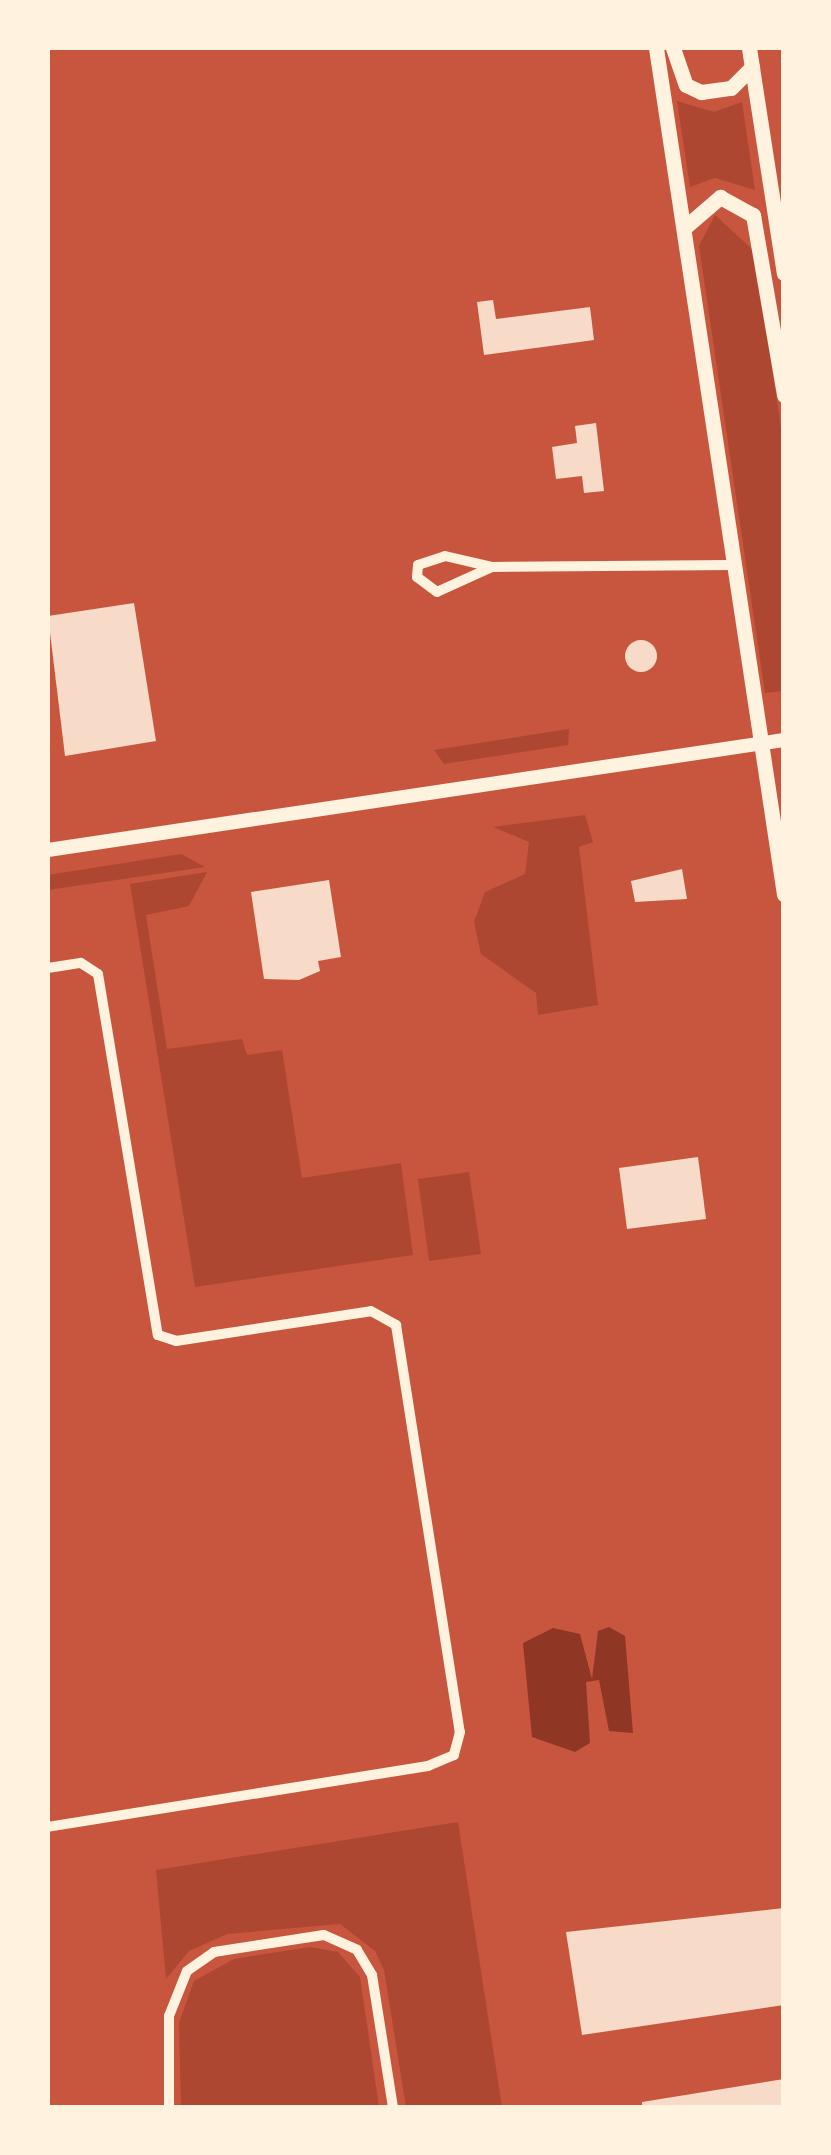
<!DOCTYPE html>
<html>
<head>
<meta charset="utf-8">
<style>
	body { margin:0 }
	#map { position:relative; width:831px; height:2155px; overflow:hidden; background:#c8553d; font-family:"Crimson Pro",serif }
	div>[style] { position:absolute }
	.green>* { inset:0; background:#ae4732 }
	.water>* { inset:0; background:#8f3625 }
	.building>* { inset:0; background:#f7dbc8 }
	.round { border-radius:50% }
	.minor>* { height:10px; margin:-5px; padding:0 5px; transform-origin:5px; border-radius:5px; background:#fff3e0 }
	.secondary>* { height:14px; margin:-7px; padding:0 7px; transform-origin:7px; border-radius:7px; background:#fff3e0 }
	.primary>* { height:15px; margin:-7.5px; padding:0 7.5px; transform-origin:7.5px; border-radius:7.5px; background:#fff3e0 }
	span { translate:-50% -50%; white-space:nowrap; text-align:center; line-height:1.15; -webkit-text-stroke:8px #fff3e0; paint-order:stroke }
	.frame { position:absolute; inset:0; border:50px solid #fff3e0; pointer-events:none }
</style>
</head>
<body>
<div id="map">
	<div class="green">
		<div style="clip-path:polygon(677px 101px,714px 112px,742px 102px,755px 190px,715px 178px,690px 187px)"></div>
		<div style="clip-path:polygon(715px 215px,755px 252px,783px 442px,783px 691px,765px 693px,699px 246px)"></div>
		<div style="clip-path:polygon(569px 729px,568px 745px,444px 764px,434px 750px)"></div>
		<div style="clip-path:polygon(585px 815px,593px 842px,579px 847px,598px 1005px,538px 1015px,536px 993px,481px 954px,474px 922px,485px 892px,525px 874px,529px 842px,493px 827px)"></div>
		<div style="clip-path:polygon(181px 854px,205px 867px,48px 890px,48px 875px)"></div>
		<div style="clip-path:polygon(207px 872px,189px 906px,146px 915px,167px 1049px,242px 1039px,247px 1055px,282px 1050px,302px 1178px,401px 1163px,413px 1255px,195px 1287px,130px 884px)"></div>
		<div style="clip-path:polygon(469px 1172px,481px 1254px,429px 1261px,418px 1179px)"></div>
		<div style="clip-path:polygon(458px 1822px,502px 2107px,406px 2107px,384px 1970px,375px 1951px,340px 1924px,227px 1934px,189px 1951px,166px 1979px,156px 1870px)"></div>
		<div style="clip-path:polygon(310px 1947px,338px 1952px,360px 1977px,379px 2107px,181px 2107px,179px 2023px,194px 1981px,234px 1959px)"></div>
	</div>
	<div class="water">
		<div style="clip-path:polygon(609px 1627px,625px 1636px,633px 1733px,609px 1731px,599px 1680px,586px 1682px,590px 1743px,575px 1752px,532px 1737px,523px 1643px,553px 1628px,580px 1634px,592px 1679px,598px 1631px)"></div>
	</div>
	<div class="building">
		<div style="clip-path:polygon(493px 300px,496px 319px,590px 307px,594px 340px,484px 355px,477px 302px)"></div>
		<div style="clip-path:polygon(596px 423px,604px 491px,584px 493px,582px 476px,556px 479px,552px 447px,577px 443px,575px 426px)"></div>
		<div style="clip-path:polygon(134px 603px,156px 741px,65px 756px,48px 616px)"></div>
		<div class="round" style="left:625px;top:640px;width:32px;height:32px"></div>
		<div style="clip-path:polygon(682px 869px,687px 899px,635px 902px,631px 881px)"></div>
		<div style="clip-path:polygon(329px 880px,341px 957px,318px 961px,320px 971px,299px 980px,264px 979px,251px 892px)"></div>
		<div style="clip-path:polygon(698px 1157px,706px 1219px,627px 1229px,619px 1168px)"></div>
		<div style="clip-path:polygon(784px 1908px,784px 2005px,582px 2035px,566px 1932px)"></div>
		<div style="clip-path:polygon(784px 2079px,784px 2108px,642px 2108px,642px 2102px)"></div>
	</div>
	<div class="minor">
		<div style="left:492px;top:567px;width:60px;rotate:155.6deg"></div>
		<div style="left:437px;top:592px;width:25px;rotate:-143deg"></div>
		<div style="left:417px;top:577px;width:12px;rotate:-85deg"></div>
		<div style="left:418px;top:565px;width:28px;rotate:-18deg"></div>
		<div style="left:445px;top:556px;width:48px;rotate:13.2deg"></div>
		<div style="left:492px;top:567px;width:242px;rotate:-0.5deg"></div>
		<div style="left:48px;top:968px;width:33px;rotate:-9deg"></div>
		<div style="left:81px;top:963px;width:20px;rotate:33deg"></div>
		<div style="left:98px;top:974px;width:366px;rotate:80.6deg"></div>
		<div style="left:158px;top:1335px;width:19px;rotate:18deg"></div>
		<div style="left:176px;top:1341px;width:197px;rotate:-8.7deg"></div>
		<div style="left:371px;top:1311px;width:29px;rotate:29deg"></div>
		<div style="left:396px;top:1325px;width:412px;rotate:81.1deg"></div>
		<div style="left:460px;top:1732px;width:24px;rotate:105deg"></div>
		<div style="left:454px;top:1755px;width:28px;rotate:157deg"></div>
		<div style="left:428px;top:1766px;width:385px;rotate:170.9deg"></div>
		<div style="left:169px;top:2108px;width:92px;rotate:-90deg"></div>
		<div style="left:169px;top:2016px;width:48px;rotate:-68.2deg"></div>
		<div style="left:187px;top:1971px;width:33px;rotate:-35deg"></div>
		<div style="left:214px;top:1952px;width:111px;rotate:-8.8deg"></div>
		<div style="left:324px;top:1935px;width:36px;rotate:24deg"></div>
		<div style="left:357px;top:1950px;width:29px;rotate:59deg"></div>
		<div style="left:372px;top:1975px;width:135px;rotate:81deg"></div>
	</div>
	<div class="secondary">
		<div style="left:48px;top:850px;width:744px;rotate:-8.5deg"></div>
	</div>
	<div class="primary">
		<div style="left:656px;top:48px;width:856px;rotate:81.4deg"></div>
		<div style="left:673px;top:48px;width:39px;rotate:71deg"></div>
		<div style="left:686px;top:85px;width:17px;rotate:25deg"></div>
		<div style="left:701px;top:92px;width:30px;rotate:-8deg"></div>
		<div style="left:731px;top:88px;width:30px;rotate:-45deg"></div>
		<div style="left:749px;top:48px;width:228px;rotate:81.2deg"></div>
		<div style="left:684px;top:228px;width:48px;rotate:-40.7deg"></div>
		<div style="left:720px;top:197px;width:38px;rotate:29deg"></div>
		<div style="left:753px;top:215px;width:183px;rotate:80.2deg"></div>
	</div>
	<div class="frame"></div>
</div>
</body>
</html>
